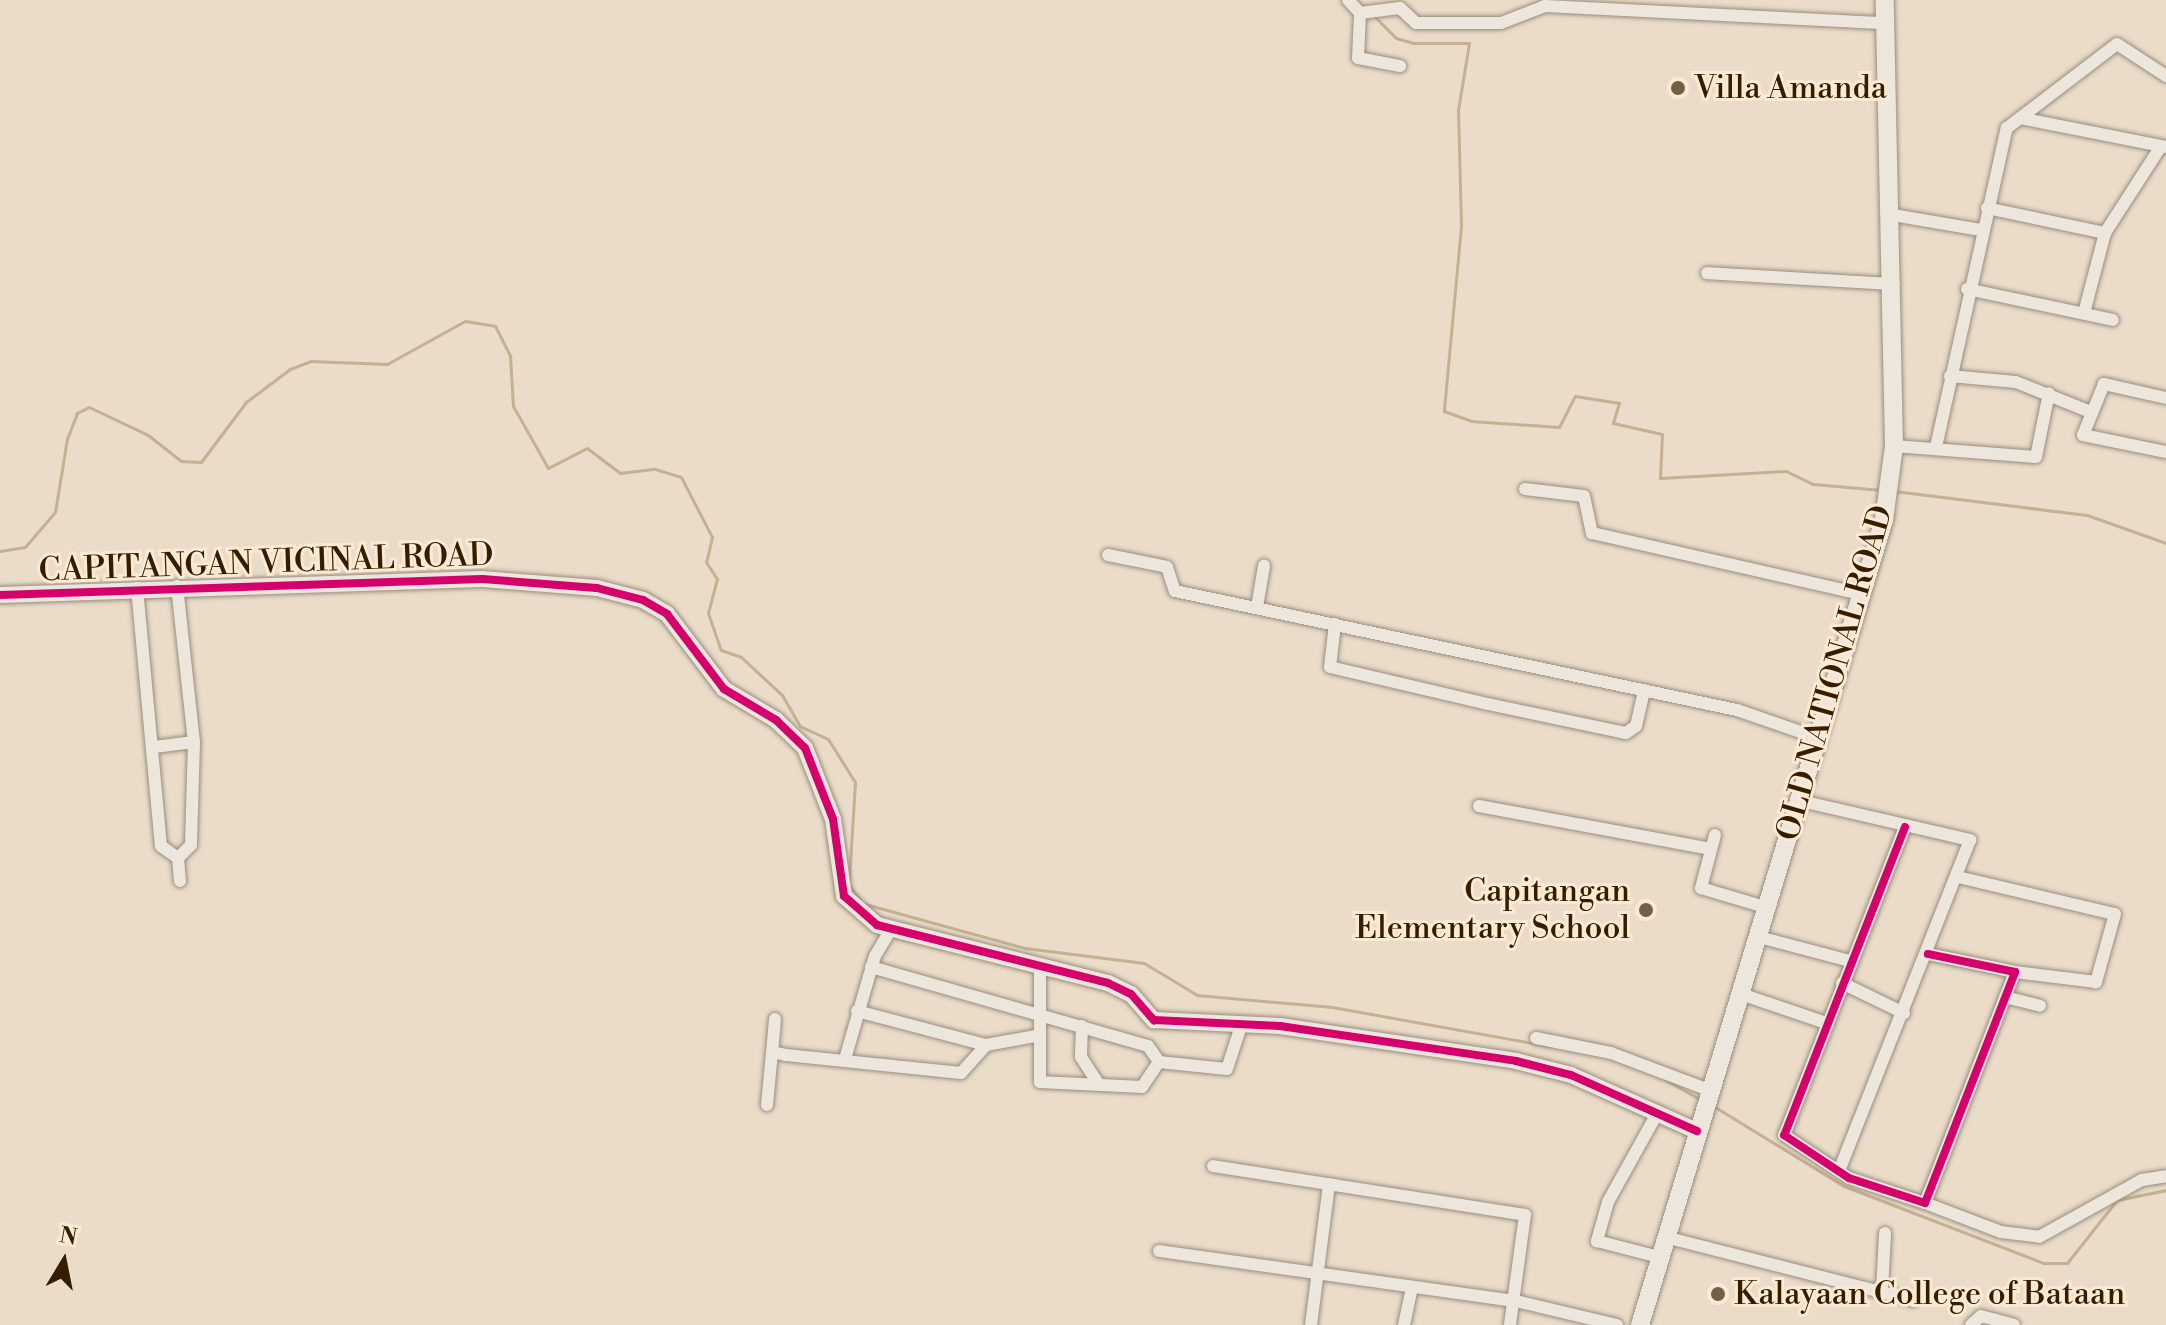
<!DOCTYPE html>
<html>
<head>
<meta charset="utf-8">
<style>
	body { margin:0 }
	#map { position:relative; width:2166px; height:1325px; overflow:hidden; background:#eadcc9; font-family:"Libre Bodoni",serif }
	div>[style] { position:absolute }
	.stream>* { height:3px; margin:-1.5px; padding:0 1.5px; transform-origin:1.5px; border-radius:1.5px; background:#c5b093 }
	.roads { filter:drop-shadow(0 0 2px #988d7e) drop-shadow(0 0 2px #988d7e) }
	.minor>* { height:12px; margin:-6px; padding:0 6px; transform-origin:6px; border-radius:6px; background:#ede6dd }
	.tertiary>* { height:16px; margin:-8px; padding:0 8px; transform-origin:8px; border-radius:8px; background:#ede6dd }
	.secondary>* { height:18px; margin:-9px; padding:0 9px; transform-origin:9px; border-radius:9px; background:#ede6dd }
	.cycleway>* { height:8px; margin:-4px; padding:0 4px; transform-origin:4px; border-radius:4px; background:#d6006c }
	.dots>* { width:22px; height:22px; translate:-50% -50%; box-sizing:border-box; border:4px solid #faead3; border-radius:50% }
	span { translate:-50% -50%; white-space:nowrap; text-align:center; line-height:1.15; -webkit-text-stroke:6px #faead3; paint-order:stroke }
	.poi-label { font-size:32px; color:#341d01 }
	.left { translate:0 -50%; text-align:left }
	.right { translate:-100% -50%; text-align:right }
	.street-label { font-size:32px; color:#341d01 }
	.north { position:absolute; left:24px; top:1221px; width:80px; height:80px; -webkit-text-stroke:6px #faead3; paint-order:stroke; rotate:10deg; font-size:22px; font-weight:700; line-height:32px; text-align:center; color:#341d01 }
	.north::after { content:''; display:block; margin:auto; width:28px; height:36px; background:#341d01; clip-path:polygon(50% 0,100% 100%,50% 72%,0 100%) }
</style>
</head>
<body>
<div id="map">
	<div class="stream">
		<div style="left:1374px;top:16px;width:31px;rotate:45deg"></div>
		<div style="left:1396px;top:38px;width:18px;rotate:16deg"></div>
		<div style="left:1413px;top:43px;width:56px"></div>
		<div style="left:1469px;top:43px;width:68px;rotate:99.3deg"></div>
		<div style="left:1458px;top:110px;width:116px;rotate:88.5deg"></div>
		<div style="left:1461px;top:226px;width:186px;rotate:95.3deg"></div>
		<div style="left:1444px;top:411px;width:29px;rotate:20deg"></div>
		<div style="left:1471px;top:421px;width:88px;rotate:3.9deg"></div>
		<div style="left:1559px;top:427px;width:35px;rotate:-63deg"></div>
		<div style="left:1575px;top:396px;width:45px;rotate:9deg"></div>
		<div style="left:1619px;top:403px;width:21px;rotate:107deg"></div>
		<div style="left:1613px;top:423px;width:50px;rotate:12.7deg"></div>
		<div style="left:1662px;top:434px;width:44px;rotate:92.6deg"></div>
		<div style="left:1660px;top:478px;width:126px;rotate:-3.2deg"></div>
		<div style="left:1786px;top:471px;width:30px;rotate:26deg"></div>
		<div style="left:1813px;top:484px;width:69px;rotate:5deg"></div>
		<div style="left:1894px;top:491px;width:194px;rotate:7.1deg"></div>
		<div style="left:2087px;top:515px;width:84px;rotate:19.5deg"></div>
		<div style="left:0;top:551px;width:25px;rotate:-9deg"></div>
		<div style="left:25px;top:547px;width:46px;rotate:-49.4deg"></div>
		<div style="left:55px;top:512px;width:74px;rotate:-80.7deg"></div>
		<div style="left:67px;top:439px;width:28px;rotate:-69deg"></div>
		<div style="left:77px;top:413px;width:13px;rotate:-27deg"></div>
		<div style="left:89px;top:407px;width:65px;rotate:25.4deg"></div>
		<div style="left:148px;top:435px;width:42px;rotate:38.2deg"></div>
		<div style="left:181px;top:461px;width:20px;rotate:3deg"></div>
		<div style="left:201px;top:462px;width:75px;rotate:-53.1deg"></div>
		<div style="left:246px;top:402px;width:55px;rotate:-36.9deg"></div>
		<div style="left:290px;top:369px;width:22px;rotate:-21deg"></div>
		<div style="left:311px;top:361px;width:76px;rotate:2.3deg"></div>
		<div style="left:387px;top:364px;width:89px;rotate:-28.9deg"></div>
		<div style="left:465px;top:321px;width:30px;rotate:9deg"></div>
		<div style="left:495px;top:326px;width:34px;rotate:63deg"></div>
		<div style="left:510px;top:356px;width:50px;rotate:86.6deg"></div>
		<div style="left:513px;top:406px;width:71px;rotate:60.6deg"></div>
		<div style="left:548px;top:468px;width:44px;rotate:-27.1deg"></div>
		<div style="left:587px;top:448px;width:41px;rotate:37.1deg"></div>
		<div style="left:620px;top:473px;width:35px;rotate:-7deg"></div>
		<div style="left:655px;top:469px;width:27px;rotate:17deg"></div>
		<div style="left:681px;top:477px;width:68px;rotate:62.7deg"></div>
		<div style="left:712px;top:537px;width:26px;rotate:103deg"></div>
		<div style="left:706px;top:562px;width:20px;rotate:57deg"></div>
		<div style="left:717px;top:579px;width:35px;rotate:105deg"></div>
		<div style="left:708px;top:613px;width:39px;rotate:71deg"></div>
		<div style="left:721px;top:650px;width:21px;rotate:19deg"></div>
		<div style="left:741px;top:657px;width:56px;rotate:42.8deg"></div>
		<div style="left:782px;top:695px;width:36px;rotate:60deg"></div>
		<div style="left:800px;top:726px;width:31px;rotate:25deg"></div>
		<div style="left:828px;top:739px;width:51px;rotate:57.9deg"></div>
		<div style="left:855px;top:782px;width:97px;rotate:93.5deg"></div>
		<div style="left:850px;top:886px;width:17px;rotate:54deg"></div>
		<div style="left:865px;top:904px;width:166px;rotate:15.4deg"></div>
		<div style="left:1025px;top:948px;width:120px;rotate:7.2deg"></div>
		<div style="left:1144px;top:963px;width:62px;rotate:31.1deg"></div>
		<div style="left:1197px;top:995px;width:136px;rotate:5.1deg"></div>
		<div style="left:1332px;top:1007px;width:219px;rotate:10.2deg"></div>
		<div style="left:1666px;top:1080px;width:40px;rotate:29.7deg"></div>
		<div style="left:1715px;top:1107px;width:151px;rotate:31.5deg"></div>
		<div style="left:1844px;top:1186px;width:214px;rotate:21.1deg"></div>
		<div style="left:2044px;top:1263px;width:23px"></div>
		<div style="left:2067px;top:1263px;width:80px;rotate:-51.6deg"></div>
		<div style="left:2117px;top:1200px;width:50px;rotate:-11.5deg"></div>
	</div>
	<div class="roads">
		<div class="minor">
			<div style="left:1348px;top:0;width:18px;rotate:47deg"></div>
			<div style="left:1360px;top:13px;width:40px;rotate:-7.1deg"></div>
			<div style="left:1400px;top:8px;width:22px;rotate:43deg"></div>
			<div style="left:1416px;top:23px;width:85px"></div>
			<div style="left:1501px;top:23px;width:47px;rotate:-21.1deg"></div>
			<div style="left:1545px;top:6px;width:341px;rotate:2.9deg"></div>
			<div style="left:1360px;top:13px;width:45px;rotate:92.5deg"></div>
			<div style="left:1358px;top:58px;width:43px;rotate:10.8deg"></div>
			<div style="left:2020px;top:118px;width:149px;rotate:11.2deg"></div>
			<div style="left:1987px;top:208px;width:121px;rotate:12deg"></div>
			<div style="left:2105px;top:233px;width:103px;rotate:-57.2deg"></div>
			<div style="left:1893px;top:215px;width:89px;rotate:9.7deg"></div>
			<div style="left:1707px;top:273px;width:187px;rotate:3.4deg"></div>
			<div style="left:1967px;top:289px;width:149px;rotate:12deg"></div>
			<div style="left:2084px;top:313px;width:83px;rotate:-75.3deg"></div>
			<div style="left:1950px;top:376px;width:66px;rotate:5.2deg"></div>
			<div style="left:2016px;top:382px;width:78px;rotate:21.9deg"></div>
			<div style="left:2166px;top:398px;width:64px;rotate:-167.3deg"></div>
			<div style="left:2104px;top:384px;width:55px;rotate:112.4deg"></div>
			<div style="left:2083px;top:435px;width:85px;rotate:11.6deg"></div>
			<div style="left:1894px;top:446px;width:142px;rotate:4.4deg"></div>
			<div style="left:2036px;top:457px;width:65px;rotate:-78.5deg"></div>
			<div style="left:1936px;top:447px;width:327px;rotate:-77.5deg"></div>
			<div style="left:2007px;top:128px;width:138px;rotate:-37.4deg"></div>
			<div style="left:2117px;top:44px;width:59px;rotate:33.1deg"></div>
			<div style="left:1525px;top:489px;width:59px;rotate:6.8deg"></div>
			<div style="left:1584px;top:496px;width:38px;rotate:78deg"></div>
			<div style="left:1592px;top:533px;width:279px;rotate:12.8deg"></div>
			<div style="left:1108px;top:555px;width:60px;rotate:11.5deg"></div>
			<div style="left:1167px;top:567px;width:25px;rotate:72deg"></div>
			<div style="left:1175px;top:591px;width:574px;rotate:11.96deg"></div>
			<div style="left:1737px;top:710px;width:83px;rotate:19.1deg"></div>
			<div style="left:177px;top:586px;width:157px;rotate:83.8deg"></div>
			<div style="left:194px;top:742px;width:103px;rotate:91.7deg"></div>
			<div style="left:191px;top:845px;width:18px;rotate:135deg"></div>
			<div style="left:178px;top:858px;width:23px;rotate:85deg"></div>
			<div style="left:137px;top:588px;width:259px;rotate:84.7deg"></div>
			<div style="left:161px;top:846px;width:21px;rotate:35deg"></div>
			<div style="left:1257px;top:607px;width:42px;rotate:-80.3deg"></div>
			<div style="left:1335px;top:624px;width:43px;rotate:96.6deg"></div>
			<div style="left:1330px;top:667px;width:162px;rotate:13.2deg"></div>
			<div style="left:1488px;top:704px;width:141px;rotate:11.9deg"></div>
			<div style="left:1626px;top:733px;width:12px;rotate:-35deg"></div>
			<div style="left:1636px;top:726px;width:37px;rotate:-77deg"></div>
			<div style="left:154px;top:747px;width:40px;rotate:-7.1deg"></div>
			<div style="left:1797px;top:800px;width:178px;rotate:13deg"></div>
			<div style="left:1970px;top:840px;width:356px;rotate:111.6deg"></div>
			<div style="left:1479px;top:806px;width:236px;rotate:10.5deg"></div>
			<div style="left:1905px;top:827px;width:331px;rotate:111.4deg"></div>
			<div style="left:1784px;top:1135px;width:78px;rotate:33.5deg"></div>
			<div style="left:1849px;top:1178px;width:80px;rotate:18.2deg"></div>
			<div style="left:1925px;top:1203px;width:248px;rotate:-68.7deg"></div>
			<div style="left:2015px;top:972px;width:89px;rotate:-168.3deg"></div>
			<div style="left:1715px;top:835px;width:55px;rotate:104.8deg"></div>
			<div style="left:1701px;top:888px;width:70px;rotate:16.6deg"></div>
			<div style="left:1958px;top:877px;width:161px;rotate:13.3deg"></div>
			<div style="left:2115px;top:914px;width:71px;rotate:105.6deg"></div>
			<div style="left:2096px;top:982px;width:82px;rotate:-173deg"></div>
			<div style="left:1759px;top:937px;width:94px;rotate:14.8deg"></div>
			<div style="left:1040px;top:966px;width:116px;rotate:90deg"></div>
			<div style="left:1040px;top:1082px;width:102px;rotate:2.8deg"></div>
			<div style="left:1142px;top:1087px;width:30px;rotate:-56deg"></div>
			<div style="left:871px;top:967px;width:288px;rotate:15.9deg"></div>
			<div style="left:1148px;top:1046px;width:19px;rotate:55deg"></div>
			<div style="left:1159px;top:1062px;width:68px;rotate:5.9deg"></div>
			<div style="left:1227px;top:1069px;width:45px;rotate:-72deg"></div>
			<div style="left:1842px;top:983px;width:69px;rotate:25.8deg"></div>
			<div style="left:1741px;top:994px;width:90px;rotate:18.8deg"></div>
			<div style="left:2005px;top:997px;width:36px;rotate:14deg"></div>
			<div style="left:857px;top:1011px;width:133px;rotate:14.8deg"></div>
			<div style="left:986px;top:1045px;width:51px;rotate:-10.2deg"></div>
			<div style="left:775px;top:1019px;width:33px;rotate:95deg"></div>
			<div style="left:772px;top:1052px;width:14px;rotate:12deg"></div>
			<div style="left:786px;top:1055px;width:176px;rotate:5.9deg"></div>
			<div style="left:961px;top:1073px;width:38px;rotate:-48deg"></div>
			<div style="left:1082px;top:1026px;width:31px;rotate:92deg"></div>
			<div style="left:1081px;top:1057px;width:33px;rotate:57deg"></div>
			<div style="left:1536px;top:1038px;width:76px;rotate:11.3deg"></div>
			<div style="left:1611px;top:1053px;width:105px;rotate:20.7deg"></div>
			<div style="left:845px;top:1059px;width:107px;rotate:-73.8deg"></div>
			<div style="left:875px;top:956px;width:33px;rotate:-59deg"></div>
			<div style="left:767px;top:1105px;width:53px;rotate:-84.6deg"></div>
			<div style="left:1658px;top:1112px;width:103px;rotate:119.1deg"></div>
			<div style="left:1608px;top:1202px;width:41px;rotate:105.8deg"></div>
			<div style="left:1597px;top:1241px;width:64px;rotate:14.5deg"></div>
			<div style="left:1213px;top:1166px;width:316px;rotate:8.9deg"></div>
			<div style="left:1525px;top:1215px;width:111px;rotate:97.8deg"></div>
			<div style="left:1925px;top:1203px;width:81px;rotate:20.9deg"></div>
			<div style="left:2001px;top:1232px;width:38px;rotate:7deg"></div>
			<div style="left:2039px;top:1237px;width:118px;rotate:-29deg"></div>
			<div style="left:2142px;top:1180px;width:24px;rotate:-9deg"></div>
			<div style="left:1665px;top:1237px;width:256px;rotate:14.3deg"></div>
			<div style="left:1159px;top:1251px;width:360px;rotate:8deg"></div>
			<div style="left:1516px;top:1301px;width:104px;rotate:13.4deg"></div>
			<div style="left:1882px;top:1291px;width:58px;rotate:-87deg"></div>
			<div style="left:1311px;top:1325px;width:142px;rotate:-82.7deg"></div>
			<div style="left:1404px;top:1325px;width:39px;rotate:-78deg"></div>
			<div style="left:1971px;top:1325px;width:13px;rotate:-42deg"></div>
			<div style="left:1981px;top:1316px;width:34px;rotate:15deg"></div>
		</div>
		<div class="tertiary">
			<div style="left:0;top:595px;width:482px;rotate:-1.9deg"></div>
			<div style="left:482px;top:579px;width:115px;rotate:4.5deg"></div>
			<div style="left:597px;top:588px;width:48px;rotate:14.6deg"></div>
			<div style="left:643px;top:600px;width:28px;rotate:30deg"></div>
			<div style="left:667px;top:614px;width:94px;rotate:52.8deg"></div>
			<div style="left:724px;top:689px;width:61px;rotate:30.8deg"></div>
			<div style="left:776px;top:720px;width:40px;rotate:44deg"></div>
			<div style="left:805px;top:748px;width:76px;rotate:68.5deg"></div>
			<div style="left:833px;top:819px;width:78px;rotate:81.9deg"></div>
			<div style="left:844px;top:896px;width:44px;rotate:41.3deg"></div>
			<div style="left:877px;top:925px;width:238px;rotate:14.1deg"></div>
			<div style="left:1108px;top:983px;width:25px;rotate:26deg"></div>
			<div style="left:1131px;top:994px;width:35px;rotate:49deg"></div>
			<div style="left:1154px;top:1020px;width:126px;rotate:2.7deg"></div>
			<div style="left:1280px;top:1026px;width:239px;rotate:8.4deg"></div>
			<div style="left:1516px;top:1061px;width:57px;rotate:14.3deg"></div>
			<div style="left:1571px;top:1075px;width:138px;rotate:24deg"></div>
		</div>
		<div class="secondary">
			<div style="left:1640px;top:1325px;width:841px;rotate:-73.14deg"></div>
			<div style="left:1884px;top:520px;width:75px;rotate:-82.3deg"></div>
			<div style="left:1894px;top:446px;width:446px;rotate:-91.2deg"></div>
		</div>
	</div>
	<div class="cycleway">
		<div style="left:0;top:595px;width:482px;rotate:-1.9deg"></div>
		<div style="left:482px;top:579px;width:115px;rotate:4.5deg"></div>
		<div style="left:597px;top:588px;width:48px;rotate:14.6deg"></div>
		<div style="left:643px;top:600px;width:28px;rotate:30deg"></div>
		<div style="left:667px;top:614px;width:94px;rotate:52.8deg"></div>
		<div style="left:724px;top:689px;width:61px;rotate:30.8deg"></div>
		<div style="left:776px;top:720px;width:40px;rotate:44deg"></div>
		<div style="left:805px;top:748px;width:76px;rotate:68.5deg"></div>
		<div style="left:833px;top:819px;width:78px;rotate:81.9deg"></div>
		<div style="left:844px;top:896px;width:44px;rotate:41.3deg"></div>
		<div style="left:877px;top:925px;width:238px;rotate:14.1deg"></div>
		<div style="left:1108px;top:983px;width:25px;rotate:26deg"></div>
		<div style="left:1131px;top:994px;width:35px;rotate:49deg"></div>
		<div style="left:1154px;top:1020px;width:126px;rotate:2.7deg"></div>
		<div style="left:1280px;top:1026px;width:239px;rotate:8.4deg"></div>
		<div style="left:1516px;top:1061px;width:57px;rotate:14.3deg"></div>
		<div style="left:1571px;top:1075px;width:138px;rotate:24deg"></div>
		<div style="left:1905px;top:827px;width:331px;rotate:111.4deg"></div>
		<div style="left:1784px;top:1135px;width:78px;rotate:33.5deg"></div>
		<div style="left:1849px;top:1178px;width:80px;rotate:18.2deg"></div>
		<div style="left:1925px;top:1203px;width:248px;rotate:-68.7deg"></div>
		<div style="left:2015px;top:972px;width:89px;rotate:-168.3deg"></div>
	</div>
	<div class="dots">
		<div style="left:1678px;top:88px;background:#746047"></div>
		<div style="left:1646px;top:910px;background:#746047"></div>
		<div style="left:1718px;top:1294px;background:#746047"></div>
	</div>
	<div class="poi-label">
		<span class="left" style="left:1694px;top:88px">Villa Amanda</span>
		<span class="right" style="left:1630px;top:910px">Capitangan<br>Elementary School</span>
		<span class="left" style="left:1734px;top:1294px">Kalayaan College of Bataan</span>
	</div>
	<div class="street-label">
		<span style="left:266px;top:563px;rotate:-2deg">CAPITANGAN VICINAL ROAD</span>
		<span style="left:1835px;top:673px;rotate:-74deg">OLD NATIONAL ROAD</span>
	</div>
	<div class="north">N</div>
</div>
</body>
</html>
